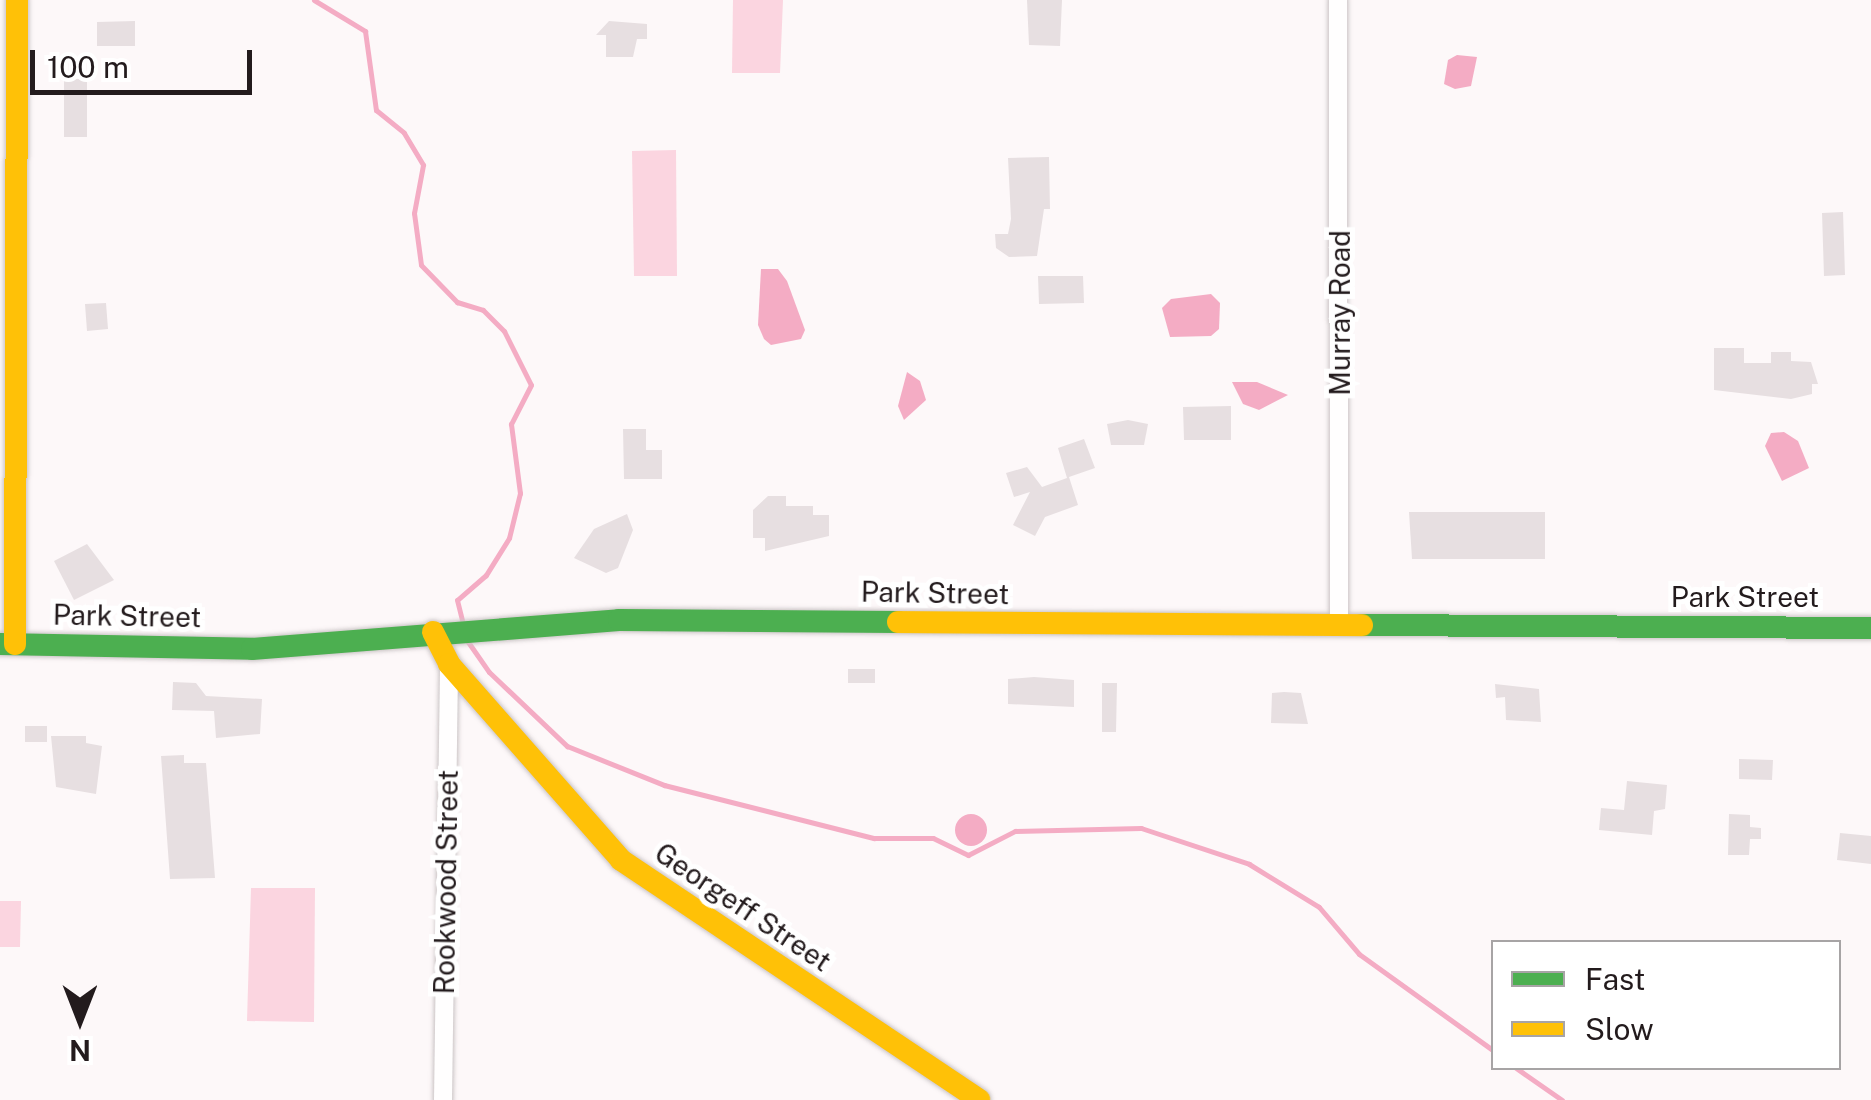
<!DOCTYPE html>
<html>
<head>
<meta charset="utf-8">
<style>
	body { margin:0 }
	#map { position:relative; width:1871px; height:1100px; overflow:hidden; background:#fdf8f9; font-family:"Public Sans",sans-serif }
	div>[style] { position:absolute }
	.green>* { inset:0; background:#fbd5e0 }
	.water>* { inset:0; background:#f4acc4 }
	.round { border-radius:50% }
	.stream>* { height:5px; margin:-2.5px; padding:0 2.5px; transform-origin:2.5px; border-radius:2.5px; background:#f4acc4 }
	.building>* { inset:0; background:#e7dfe1 }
	.roads { filter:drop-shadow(0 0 2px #cbc5c6) drop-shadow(0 0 2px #cbc5c6) }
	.street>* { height:18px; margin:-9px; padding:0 9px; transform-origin:9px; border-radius:9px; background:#fffefe }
	.fast>* { height:22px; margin:-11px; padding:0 11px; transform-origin:11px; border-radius:11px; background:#4caf50 }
	.slow>* { height:22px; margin:-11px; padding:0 11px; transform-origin:11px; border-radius:11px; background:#ffc107 }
	span { translate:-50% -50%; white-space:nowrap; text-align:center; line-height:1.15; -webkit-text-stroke:10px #fff; paint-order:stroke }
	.street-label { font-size:28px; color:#231b1d }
	.legend { position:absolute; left:1491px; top:940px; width:350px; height:130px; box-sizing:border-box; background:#fff; border:2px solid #a7a4a5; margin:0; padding:12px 18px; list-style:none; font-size:30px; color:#231b1d }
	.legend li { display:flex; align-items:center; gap:20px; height:50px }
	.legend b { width:50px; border:2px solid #a7a4a5 }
	.north { position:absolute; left:30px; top:970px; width:100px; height:100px; -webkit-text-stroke:8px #fff; paint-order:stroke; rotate:180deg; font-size:28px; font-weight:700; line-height:40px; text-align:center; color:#231b1d }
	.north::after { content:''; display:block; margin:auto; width:35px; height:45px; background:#231b1d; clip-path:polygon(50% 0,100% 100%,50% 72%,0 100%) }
	.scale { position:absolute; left:30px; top:50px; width:222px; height:45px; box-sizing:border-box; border:5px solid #231b1d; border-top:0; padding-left:12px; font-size:30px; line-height:35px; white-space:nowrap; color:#231b1d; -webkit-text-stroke:8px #fff; paint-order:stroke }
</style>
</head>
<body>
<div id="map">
	<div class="green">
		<div style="clip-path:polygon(733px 0,783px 0,780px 73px,732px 73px)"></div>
		<div style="clip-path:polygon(676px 150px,677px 276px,634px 276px,632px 151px)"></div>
		<div style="clip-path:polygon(251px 888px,315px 888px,314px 1022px,247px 1021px)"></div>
		<div style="clip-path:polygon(0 901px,21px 901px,20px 947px,0 947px)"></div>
	</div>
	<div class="water">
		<div style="clip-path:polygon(1457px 55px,1477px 57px,1471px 86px,1455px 89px,1444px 84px,1448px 60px)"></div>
		<div style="clip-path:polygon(761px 269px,778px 269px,787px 281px,805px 330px,801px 339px,771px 345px,764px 339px,758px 325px)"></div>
		<div style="clip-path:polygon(1211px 294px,1220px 303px,1219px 329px,1211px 336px,1170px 337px,1162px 308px,1171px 299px)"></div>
		<div style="clip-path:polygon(907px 372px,920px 381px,926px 400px,904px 420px,898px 406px)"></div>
		<div style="clip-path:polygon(1232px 382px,1257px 382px,1288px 395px,1259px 410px,1243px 404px)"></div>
		<div style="clip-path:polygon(1784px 432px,1798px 441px,1809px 468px,1782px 481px,1765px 446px,1771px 433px)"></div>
		<div class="round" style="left:955px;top:814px;width:32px;height:32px"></div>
	</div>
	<div class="stream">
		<div style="left:314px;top:0;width:60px;rotate:31.3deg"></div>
		<div style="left:365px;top:31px;width:80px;rotate:82.1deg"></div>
		<div style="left:376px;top:110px;width:36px;rotate:39deg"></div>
		<div style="left:404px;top:133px;width:37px;rotate:59deg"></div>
		<div style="left:423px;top:165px;width:49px;rotate:100.6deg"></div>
		<div style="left:414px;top:213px;width:52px;rotate:82.3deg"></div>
		<div style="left:421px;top:265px;width:52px;rotate:45.8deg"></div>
		<div style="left:457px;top:302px;width:27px;rotate:17deg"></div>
		<div style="left:483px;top:310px;width:30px;rotate:45deg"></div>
		<div style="left:504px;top:331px;width:60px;rotate:63.4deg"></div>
		<div style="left:531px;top:385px;width:44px;rotate:117.1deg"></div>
		<div style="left:511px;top:424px;width:70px;rotate:82.6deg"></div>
		<div style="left:520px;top:493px;width:46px;rotate:103.7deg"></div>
		<div style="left:509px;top:538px;width:44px;rotate:121.9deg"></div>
		<div style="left:486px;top:575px;width:38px;rotate:139deg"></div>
		<div style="left:457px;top:600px;width:25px;rotate:76deg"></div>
		<div style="left:466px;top:639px;width:40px;rotate:55.1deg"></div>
		<div style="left:489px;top:672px;width:108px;rotate:43.5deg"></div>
		<div style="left:567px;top:746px;width:105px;rotate:21.9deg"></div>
		<div style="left:664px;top:785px;width:217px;rotate:14.2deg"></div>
		<div style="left:874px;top:838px;width:59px"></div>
		<div style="left:933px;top:838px;width:39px;rotate:26deg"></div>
		<div style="left:968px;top:855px;width:53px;rotate:-27.1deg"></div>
		<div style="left:1015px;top:831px;width:126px;rotate:-1.4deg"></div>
		<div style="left:1141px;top:828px;width:114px;rotate:18.4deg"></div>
		<div style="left:1249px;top:864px;width:82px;rotate:31.6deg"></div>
		<div style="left:1319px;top:907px;width:62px;rotate:49.6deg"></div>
		<div style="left:1359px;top:954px;width:166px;rotate:35.7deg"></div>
		<div style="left:1516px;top:1068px;width:56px;rotate:34.8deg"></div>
	</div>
	<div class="building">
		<div style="clip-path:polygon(1027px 0,1062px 0,1060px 46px,1029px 45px)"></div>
		<div style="clip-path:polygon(135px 21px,135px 46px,97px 46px,97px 22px)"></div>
		<div style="clip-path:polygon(609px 21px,647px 24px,647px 39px,637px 39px,633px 57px,606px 57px,606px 35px,596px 35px)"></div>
		<div style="clip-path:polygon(64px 79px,87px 79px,87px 137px,64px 137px)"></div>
		<div style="clip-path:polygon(1049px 157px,1050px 209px,1044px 209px,1037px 256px,1009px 257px,996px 248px,995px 234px,1008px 234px,1011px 219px,1008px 158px)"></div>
		<div style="clip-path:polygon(1843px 212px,1845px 275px,1824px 276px,1822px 213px)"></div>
		<div style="clip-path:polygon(1038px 276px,1083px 276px,1084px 303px,1039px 304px)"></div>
		<div style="clip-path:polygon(106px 303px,108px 329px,87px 331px,85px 304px)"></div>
		<div style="clip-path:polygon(1714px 348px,1744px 348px,1744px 363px,1771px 363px,1771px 352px,1791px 352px,1791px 361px,1811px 362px,1818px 384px,1812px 384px,1812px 394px,1791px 399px,1714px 390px)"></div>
		<div style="clip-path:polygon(1231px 406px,1231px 440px,1184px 440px,1183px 407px)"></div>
		<div style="clip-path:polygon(1128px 420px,1148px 424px,1144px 445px,1111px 445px,1107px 424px)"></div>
		<div style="clip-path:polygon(623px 429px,646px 429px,646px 450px,662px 450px,662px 479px,624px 479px)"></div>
		<div style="clip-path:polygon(1084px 439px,1095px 468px,1069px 477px,1078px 505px,1045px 517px,1035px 536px,1013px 525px,1030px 492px,1014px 497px,1006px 473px,1027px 467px,1042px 487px,1067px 478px,1058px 448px)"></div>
		<div style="clip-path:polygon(768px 496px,786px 496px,786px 506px,813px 506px,813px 515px,829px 515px,829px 536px,765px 551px,765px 538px,753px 538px,753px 510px)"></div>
		<div style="clip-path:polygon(1409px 512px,1545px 512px,1545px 559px,1412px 559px)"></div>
		<div style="clip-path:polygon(627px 514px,633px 530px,618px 568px,606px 573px,574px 558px,594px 529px)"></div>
		<div style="clip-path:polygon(87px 544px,114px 580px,74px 600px,54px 561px)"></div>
		<div style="clip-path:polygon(848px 669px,875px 669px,875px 683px,848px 683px)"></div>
		<div style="clip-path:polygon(1034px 677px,1074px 680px,1074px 707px,1008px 704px,1008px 679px)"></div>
		<div style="clip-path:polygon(173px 682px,196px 683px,206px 696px,262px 699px,260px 734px,216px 738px,214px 711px,172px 710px)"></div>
		<div style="clip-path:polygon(1102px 683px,1117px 683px,1116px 732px,1102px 732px)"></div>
		<div style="clip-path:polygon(1495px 684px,1539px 689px,1541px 722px,1506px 720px,1505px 697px,1496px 698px)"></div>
		<div style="clip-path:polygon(1284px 692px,1301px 693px,1308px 724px,1271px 723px,1272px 693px)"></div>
		<div style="clip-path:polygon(25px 726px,47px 726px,47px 742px,25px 742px)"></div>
		<div style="clip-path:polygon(51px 736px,86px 736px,86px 743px,102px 746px,96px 794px,56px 787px)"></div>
		<div style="clip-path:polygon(184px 755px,184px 763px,206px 763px,215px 878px,170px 879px,161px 756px)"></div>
		<div style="clip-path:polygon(1739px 759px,1773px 760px,1772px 780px,1739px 779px)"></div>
		<div style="clip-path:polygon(1627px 781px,1667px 785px,1665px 809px,1654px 811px,1652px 835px,1599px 830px,1601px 808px,1624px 810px)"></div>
		<div style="clip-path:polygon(1729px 814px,1750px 815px,1750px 827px,1761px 828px,1761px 839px,1750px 839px,1749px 855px,1728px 855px)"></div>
		<div style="clip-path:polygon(1840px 833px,1871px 836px,1871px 864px,1837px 860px)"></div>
	</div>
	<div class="roads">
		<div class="street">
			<div style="left:1338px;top:0;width:626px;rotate:89.91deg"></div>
			<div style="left:443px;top:1100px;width:436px;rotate:-89.2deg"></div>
		</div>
		<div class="fast">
			<div style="left:1362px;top:625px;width:509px;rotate:0.34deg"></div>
			<div style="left:0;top:644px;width:252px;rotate:1.1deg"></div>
			<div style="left:252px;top:649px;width:368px;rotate:-4.5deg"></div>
			<div style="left:619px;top:620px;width:279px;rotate:0.4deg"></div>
		</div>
		<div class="slow">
			<div style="left:898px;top:622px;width:464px;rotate:0.4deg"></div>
			<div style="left:433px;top:632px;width:36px;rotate:63deg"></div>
			<div style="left:449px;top:664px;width:261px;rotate:48.7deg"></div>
			<div style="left:621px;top:860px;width:431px;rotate:33.8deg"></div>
			<div style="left:15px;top:644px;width:644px;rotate:-89.82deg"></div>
		</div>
	</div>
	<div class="street-label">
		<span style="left:1340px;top:313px;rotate:-90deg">Murray Road</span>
		<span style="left:935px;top:593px;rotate:1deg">Park Street</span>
		<span style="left:1745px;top:597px">Park Street</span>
		<span style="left:127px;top:616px;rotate:1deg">Park Street</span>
		<span style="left:446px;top:882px;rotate:-89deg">Rookwood Street</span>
		<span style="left:743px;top:907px;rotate:34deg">Georgeff Street</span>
	</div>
	<ul class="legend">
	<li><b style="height:12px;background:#4caf50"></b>Fast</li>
	<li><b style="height:12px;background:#ffc107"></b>Slow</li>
	</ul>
	<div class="north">N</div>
	<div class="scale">100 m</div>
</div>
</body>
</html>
